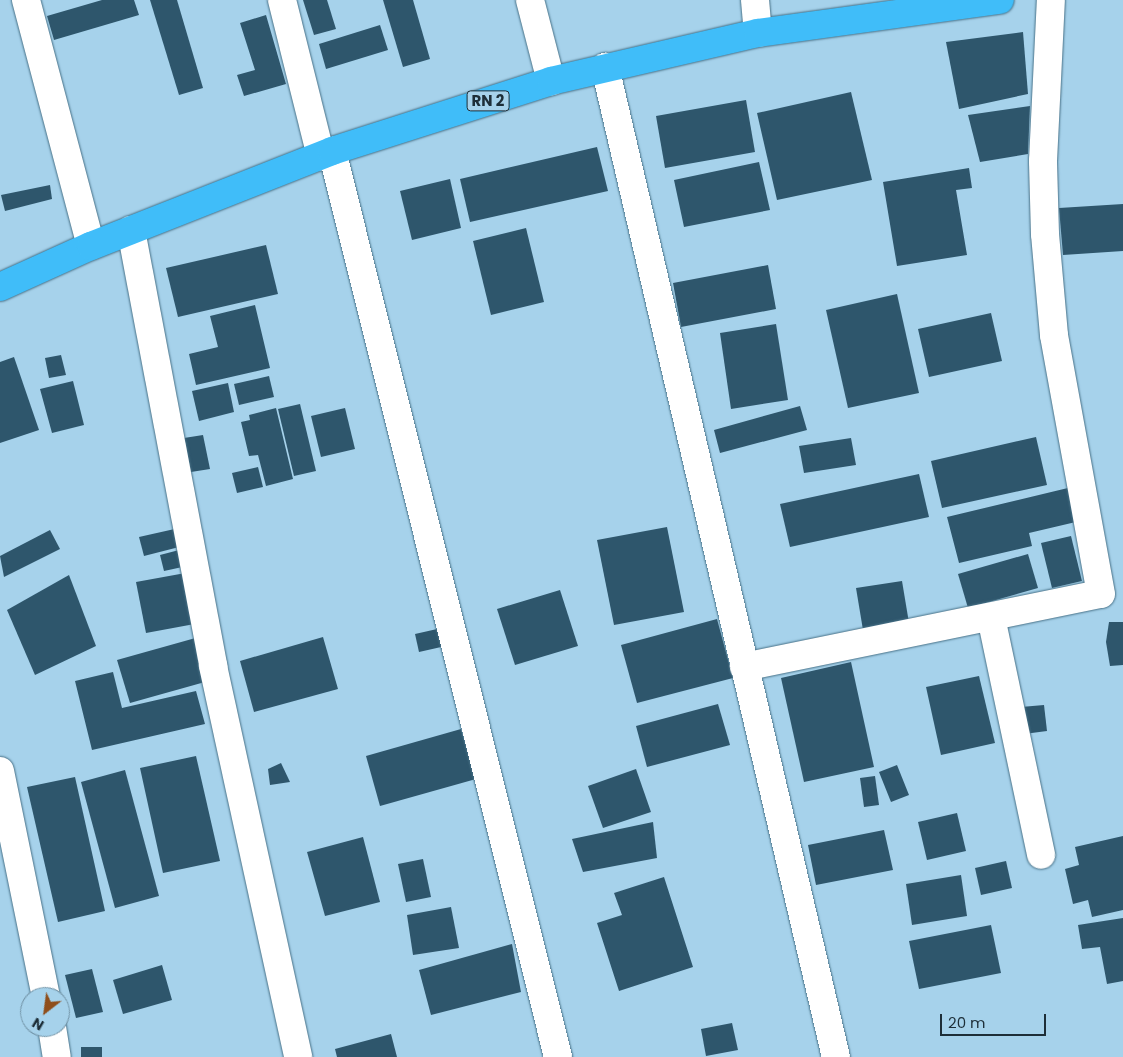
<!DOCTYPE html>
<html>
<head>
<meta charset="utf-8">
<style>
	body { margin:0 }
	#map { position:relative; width:1123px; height:1057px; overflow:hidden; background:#a6d2eb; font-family:Poppins,sans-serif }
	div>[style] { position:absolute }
	.building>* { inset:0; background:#2e566c }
	.roads { filter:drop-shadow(0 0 1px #487187) drop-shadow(0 0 1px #487187) }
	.street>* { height:28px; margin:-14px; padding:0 14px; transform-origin:14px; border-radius:14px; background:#fff }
	.highway>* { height:28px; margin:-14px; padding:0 14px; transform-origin:14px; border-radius:14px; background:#40bdf9 }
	span { translate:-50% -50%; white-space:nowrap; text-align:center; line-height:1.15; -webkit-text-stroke:5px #a6d2eb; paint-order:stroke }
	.shield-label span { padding:1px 4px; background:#a6d2eb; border:1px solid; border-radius:4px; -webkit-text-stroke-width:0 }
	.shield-label { font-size:15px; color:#1d2e38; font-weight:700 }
	.north { position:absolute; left:20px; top:987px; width:50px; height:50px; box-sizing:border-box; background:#a6d2eb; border:1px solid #6f90a3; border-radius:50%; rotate:210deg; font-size:14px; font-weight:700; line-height:20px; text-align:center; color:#1d2e38 }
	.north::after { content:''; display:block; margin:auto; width:18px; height:22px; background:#8f4e1b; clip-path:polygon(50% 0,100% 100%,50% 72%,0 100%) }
	.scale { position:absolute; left:940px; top:1014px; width:106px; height:22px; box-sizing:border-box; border:2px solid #1d2e38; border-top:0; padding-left:6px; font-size:15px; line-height:18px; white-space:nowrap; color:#1d2e38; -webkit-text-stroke:4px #a6d2eb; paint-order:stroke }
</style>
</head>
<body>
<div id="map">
	<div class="building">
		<div style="clip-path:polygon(102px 0,134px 0,139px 15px,54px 40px,47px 16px)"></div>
		<div style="clip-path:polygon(150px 0,177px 0,203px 88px,179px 95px)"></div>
		<div style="clip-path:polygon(303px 0,327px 0,336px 29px,314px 35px)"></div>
		<div style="clip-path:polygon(383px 0,413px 0,430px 59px,403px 67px)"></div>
		<div style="clip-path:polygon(266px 15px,286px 84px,244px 96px,237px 75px,255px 70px,240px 23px)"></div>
		<div style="clip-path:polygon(380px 25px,388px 50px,326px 69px,319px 44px)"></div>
		<div style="clip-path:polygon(1023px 32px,1028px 94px,959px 109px,946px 42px)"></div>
		<div style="clip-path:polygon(851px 92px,872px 180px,777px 200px,757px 113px)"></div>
		<div style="clip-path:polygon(746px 100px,755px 152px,665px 168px,656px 116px)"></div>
		<div style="clip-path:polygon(1030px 106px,1028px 154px,980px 162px,968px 115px)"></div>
		<div style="clip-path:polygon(597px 147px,608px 191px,470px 222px,460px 179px)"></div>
		<div style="clip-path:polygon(759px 162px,770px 210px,684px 227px,674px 180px)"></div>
		<div style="clip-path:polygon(969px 168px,972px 188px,956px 190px,967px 255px,897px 266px,883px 182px)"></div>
		<div style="clip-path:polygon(450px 179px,461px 228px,412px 240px,400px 191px)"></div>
		<div style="clip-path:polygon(50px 185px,52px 199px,5px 211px,1px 195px)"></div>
		<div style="clip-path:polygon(1123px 204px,1123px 251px,1063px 255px,1059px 208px)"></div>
		<div style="clip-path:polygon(526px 228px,544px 302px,491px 315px,473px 241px)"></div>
		<div style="clip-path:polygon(266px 245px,278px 294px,178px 317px,166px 268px)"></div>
		<div style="clip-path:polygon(768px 265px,776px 309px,681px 327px,673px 283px)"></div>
		<div style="clip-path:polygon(897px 294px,919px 393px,848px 408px,826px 310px)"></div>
		<div style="clip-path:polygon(255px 305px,270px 368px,196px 385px,189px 354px,218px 347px,210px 316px)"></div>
		<div style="clip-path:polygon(991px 313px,1002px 361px,929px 377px,918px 329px)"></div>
		<div style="clip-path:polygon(776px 324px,788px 400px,731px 409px,720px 333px)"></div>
		<div style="clip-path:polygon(61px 355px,66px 375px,49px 378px,45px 358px)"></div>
		<div style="clip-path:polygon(14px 357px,39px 430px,0 443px,0 362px)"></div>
		<div style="clip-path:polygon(269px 376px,274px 397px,239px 405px,234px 384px)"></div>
		<div style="clip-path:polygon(73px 381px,84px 425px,52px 433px,40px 389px)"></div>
		<div style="clip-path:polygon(228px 383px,234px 412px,199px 421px,192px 391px)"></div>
		<div style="clip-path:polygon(300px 404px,316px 471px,294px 476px,278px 409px)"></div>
		<div style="clip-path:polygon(800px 406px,807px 430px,720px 453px,714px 430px)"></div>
		<div style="clip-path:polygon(276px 408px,293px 479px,266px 486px,258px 455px,249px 456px,241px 422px,250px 420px,249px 415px)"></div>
		<div style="clip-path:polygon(345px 408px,355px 449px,321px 457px,311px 416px)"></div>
		<div style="clip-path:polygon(203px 435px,210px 469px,191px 472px,184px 438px)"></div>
		<div style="clip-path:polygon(1036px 437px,1047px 485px,942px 508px,931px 461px)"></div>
		<div style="clip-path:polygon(851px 438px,856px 465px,804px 473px,799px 446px)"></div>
		<div style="clip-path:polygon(258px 467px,263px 487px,237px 493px,232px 473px)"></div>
		<div style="clip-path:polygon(919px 474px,929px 517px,790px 547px,780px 504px)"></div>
		<div style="clip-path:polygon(1072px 487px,1080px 521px,1029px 533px,1032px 546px,959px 563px,947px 517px)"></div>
		<div style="clip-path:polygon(667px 527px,684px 612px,614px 625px,597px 540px)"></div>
		<div style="clip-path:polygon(179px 528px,183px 546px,144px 556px,139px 537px)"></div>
		<div style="clip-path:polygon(50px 530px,60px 549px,4px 577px,0 556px)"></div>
		<div style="clip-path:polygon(1071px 536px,1082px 581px,1052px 588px,1041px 543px)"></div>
		<div style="clip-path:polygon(183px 549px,187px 566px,164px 571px,160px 555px)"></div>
		<div style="clip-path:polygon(1028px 554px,1038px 588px,968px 608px,958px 574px)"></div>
		<div style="clip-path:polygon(191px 572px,200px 623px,146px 633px,136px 582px)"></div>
		<div style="clip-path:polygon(69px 575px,96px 646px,35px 675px,7px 610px)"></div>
		<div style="clip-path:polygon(902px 581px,909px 623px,863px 630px,856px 588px)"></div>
		<div style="clip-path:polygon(560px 590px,578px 646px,515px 665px,497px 609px)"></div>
		<div style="clip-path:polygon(717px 619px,733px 678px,637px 703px,621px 645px)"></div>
		<div style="clip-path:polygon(1109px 622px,1123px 622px,1123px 665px,1110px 666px,1106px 642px)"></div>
		<div style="clip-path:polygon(446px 627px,450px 645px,419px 652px,415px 634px)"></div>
		<div style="clip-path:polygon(199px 637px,212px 680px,130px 703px,117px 660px)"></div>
		<div style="clip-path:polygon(323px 637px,338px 689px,254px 712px,240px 661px)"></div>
		<div style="clip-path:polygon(851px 662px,874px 767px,804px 782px,781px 678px)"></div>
		<div style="clip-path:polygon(113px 672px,122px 708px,196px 691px,205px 724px,92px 750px,75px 681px)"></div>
		<div style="clip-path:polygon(979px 676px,995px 743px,941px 755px,926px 687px)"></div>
		<div style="clip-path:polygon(718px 704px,730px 745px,647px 767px,636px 726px)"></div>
		<div style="clip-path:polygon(1044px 705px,1047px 731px,1024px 734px,1021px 707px)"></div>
		<div style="clip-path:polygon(461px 729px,476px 779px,380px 806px,366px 756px)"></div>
		<div style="clip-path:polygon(196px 756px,220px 861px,163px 873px,140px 768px)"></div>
		<div style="clip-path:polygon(281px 763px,290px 782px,270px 785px,268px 769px)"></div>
		<div style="clip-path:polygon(897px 765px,909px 795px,891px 802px,879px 772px)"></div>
		<div style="clip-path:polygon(636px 769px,651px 812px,603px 828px,588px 786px)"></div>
		<div style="clip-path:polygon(125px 770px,159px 896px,115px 908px,81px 782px)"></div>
		<div style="clip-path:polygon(875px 776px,879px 805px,864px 807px,860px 778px)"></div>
		<div style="clip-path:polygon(75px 777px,105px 911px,58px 922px,27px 787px)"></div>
		<div style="clip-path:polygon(957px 813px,966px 851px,927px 860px,918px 822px)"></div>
		<div style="clip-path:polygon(653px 822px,657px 858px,583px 872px,572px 839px)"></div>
		<div style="clip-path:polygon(884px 830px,893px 870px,816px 885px,808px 845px)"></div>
		<div style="clip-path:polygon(1123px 836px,1123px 910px,1092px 917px,1088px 900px,1073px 904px,1065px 869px,1079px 865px,1075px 847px)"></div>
		<div style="clip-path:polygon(363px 837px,380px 902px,325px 916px,307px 852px)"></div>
		<div style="clip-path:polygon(423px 859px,431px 897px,406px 902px,398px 864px)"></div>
		<div style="clip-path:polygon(1006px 861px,1012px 888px,981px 895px,975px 868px)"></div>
		<div style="clip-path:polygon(961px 875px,967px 916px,912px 925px,906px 884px)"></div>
		<div style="clip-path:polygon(664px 877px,693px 967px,619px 991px,597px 923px,622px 915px,614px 893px)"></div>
		<div style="clip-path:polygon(451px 907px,459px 948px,413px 955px,407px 915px)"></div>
		<div style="clip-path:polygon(1123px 918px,1123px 981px,1107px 984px,1100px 947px,1082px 949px,1078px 925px)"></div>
		<div style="clip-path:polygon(991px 925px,1001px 973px,919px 989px,909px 941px)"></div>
		<div style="clip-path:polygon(512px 944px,521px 992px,431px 1015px,419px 970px)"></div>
		<div style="clip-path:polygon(162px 965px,172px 1000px,123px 1014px,113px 980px)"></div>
		<div style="clip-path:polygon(92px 969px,103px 1012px,76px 1018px,65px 975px)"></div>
		<div style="clip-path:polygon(732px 1023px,738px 1050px,706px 1056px,701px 1029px)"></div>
		<div style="clip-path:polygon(391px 1034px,397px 1057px,337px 1057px,335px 1049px)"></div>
		<div style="clip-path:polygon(81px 1047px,102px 1047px,102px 1057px,81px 1057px)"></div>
	</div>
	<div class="roads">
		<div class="street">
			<div style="left:26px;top:0;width:254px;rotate:75.2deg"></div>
			<div style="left:282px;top:0;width:161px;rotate:76deg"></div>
			<div style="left:530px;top:0;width:84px;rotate:75.5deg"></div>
			<div style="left:755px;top:0;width:33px;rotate:85deg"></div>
			<div style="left:605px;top:67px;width:1017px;rotate:76.87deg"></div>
			<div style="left:332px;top:151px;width:934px;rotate:75.99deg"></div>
			<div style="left:131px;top:230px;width:444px;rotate:79.3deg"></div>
			<div style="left:213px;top:666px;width:400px;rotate:77.7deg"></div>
			<div style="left:991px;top:617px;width:243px;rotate:78.1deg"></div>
			<div style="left:744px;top:667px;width:364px;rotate:-11.6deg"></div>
			<div style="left:1101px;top:594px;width:263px;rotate:-100.3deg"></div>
			<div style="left:1054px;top:335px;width:101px;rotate:-95.1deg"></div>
			<div style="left:1045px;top:234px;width:73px;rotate:-91.6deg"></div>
			<div style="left:1043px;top:161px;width:161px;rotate:-87.2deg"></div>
			<div style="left:0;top:771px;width:231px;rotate:78.5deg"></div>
			<div style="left:52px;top:1027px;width:30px;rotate:81deg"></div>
		</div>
		<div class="highway">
			<div style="left:0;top:287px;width:100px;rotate:-24.3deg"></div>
			<div style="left:91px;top:246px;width:259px;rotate:-21.5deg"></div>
			<div style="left:332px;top:151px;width:230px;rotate:-17.7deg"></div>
			<div style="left:551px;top:81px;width:212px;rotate:-13.1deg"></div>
			<div style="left:758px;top:33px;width:244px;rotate:-7.8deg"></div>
		</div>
	</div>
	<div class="shield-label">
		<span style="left:488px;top:101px">RN 2</span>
	</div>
	<div class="north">N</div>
	<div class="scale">20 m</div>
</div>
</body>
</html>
